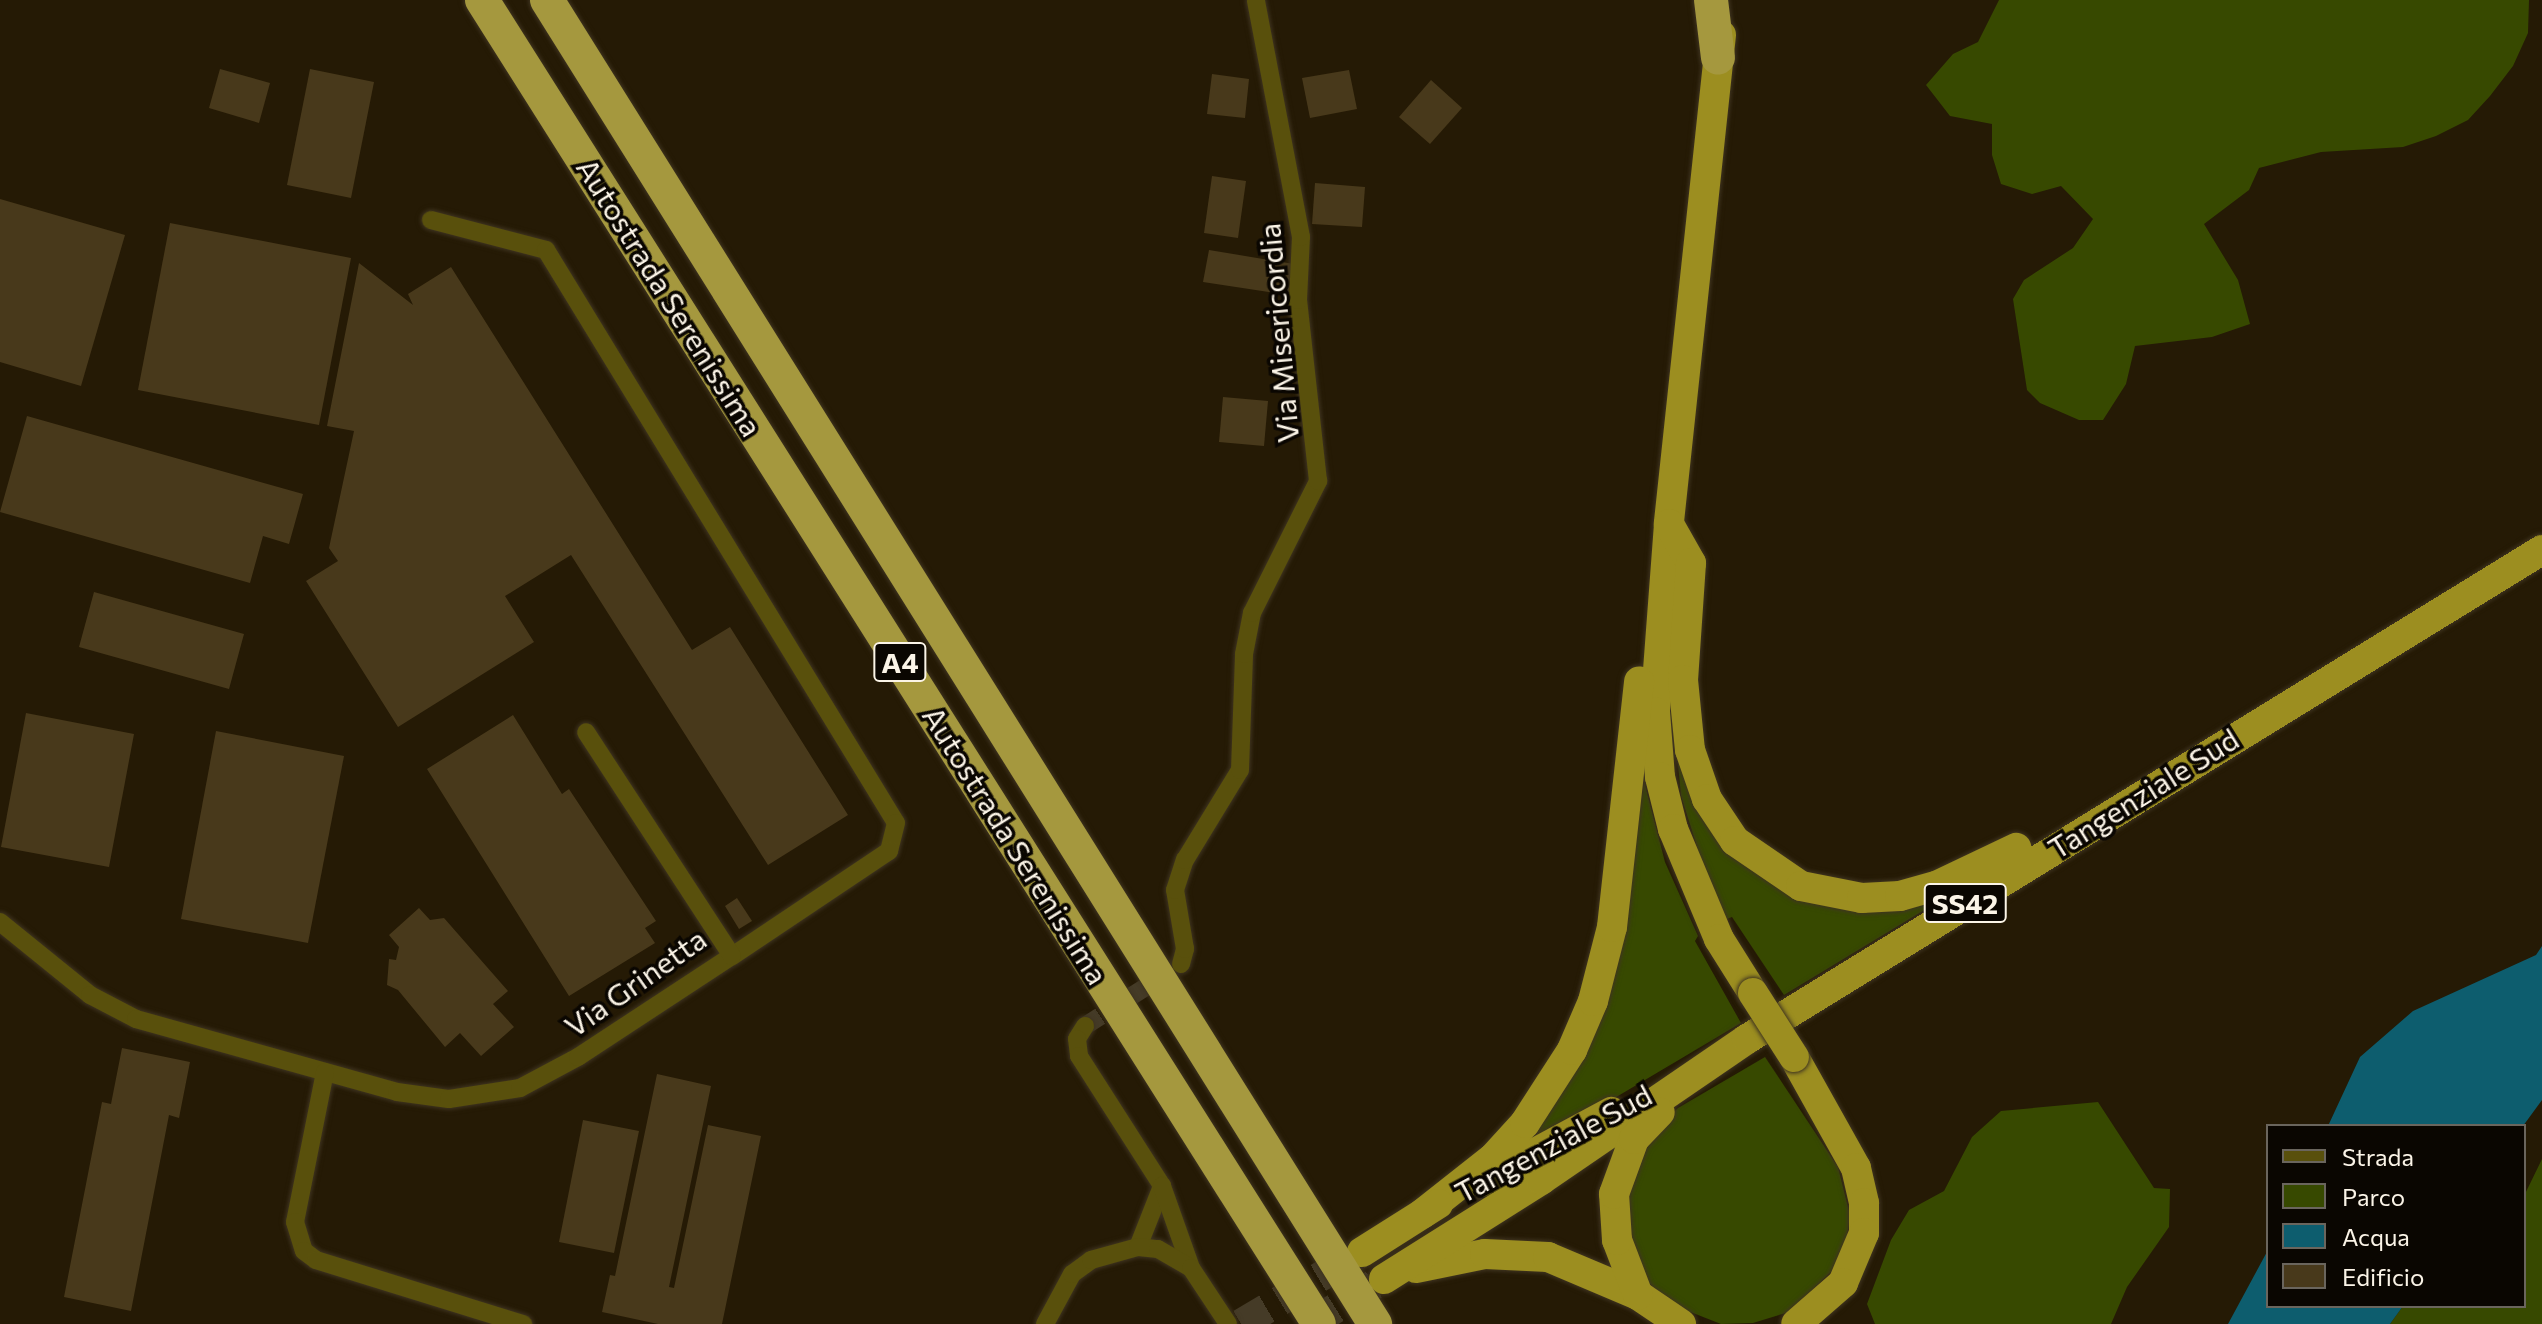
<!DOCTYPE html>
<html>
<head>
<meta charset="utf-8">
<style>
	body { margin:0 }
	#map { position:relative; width:2542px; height:1324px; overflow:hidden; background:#251a05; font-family:Commissioner,sans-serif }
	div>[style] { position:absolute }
	.green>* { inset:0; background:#374900 }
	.water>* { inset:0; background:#0d5d6e }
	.building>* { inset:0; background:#48391b }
	.minor-tunnel>* { height:18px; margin-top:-9px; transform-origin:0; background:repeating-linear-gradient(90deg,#453b27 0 18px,transparent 0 27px) }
	.trunk-tunnel>* { height:30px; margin-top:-15px; transform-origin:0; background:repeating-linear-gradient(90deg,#453b27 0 30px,transparent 0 45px) }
	.roads { filter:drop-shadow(0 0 2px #3f3420) drop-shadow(0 0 2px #3f3420) }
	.minor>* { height:18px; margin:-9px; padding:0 9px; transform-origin:9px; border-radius:9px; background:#59500c }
	.trunk>* { height:30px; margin:-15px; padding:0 15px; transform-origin:15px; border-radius:15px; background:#9c8e20 }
	.motorway>* { height:34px; margin:-17px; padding:0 17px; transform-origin:17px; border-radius:17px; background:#a5983e }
	.bridges { filter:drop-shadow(0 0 2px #3f3420) drop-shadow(0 0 2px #3f3420) }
	.trunk-bridge>* { height:30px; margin:-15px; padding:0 15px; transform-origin:15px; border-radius:15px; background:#9c8e20 }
	span { translate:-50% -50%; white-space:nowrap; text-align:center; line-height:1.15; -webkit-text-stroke:7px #0a0601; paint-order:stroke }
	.shield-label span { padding:2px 6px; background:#0a0601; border:2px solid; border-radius:6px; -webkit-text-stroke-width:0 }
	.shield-label { font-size:28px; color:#fbf4e7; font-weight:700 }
	.street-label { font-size:30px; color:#fbf4e7 }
	.legend { position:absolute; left:2266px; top:1124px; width:260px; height:184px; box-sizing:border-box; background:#0a0601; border:2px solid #6a655d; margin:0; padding:10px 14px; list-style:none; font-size:24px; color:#fbf4e7 }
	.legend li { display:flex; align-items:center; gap:16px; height:40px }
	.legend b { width:40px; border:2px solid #6a655d }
</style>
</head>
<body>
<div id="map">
	<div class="green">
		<div style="clip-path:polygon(1999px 0,2529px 0,2528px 33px,2513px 66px,2490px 96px,2468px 120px,2436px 136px,2403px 147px,2321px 152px,2259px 168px,2249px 190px,2204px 224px,2238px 280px,2250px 324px,2212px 337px,2135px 346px,2126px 384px,2103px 420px,2079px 420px,2040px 403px,2027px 390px,2013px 299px,2024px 280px,2073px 248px,2093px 219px,2061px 186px,2032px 194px,2001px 184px,1992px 155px,1992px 124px,1950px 116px,1926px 85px,1953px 54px,1978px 42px)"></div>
		<div style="clip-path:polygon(1677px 753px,1747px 866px,1936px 903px,1784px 995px,1732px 917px,1727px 919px,1704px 869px,1681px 796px)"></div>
		<div style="clip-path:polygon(1644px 781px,1665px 862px,1698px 936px,1695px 941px,1741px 1023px,1522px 1153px,1599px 1021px,1616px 973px)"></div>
		<div style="clip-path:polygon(1765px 1057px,1838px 1167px,1850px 1215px,1846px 1244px,1833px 1270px,1789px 1312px,1753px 1323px,1721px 1324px,1670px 1304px,1648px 1282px,1623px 1211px,1635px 1155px,1657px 1127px,1678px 1108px)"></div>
		<div style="clip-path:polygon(2098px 1102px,2154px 1188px,2170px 1189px,2169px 1227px,2127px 1287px,2111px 1324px,1875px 1324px,1867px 1304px,1891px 1240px,1909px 1210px,1944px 1191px,1972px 1137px,2001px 1111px)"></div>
		<div style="clip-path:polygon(2542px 1159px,2542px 1324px,2390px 1324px,2403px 1306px,2524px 1306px,2524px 1196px)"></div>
	</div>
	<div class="water">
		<div style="clip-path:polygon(2542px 946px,2542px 1100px,2523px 1126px,2328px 1126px,2360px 1057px,2413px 1011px,2536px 955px)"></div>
		<div style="clip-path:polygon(2268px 1250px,2268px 1306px,2403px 1306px,2390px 1324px,2228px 1324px)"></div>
	</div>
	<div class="building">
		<div style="clip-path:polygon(220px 69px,270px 83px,259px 123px,209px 108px)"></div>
		<div style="clip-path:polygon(310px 69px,374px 82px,351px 198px,287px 185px)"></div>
		<div style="clip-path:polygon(1349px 70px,1357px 109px,1310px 118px,1302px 78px)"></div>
		<div style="clip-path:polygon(1212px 74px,1249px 79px,1245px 118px,1207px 114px)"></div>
		<div style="clip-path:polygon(1431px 80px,1462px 108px,1430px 144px,1399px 117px)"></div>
		<div style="clip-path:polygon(1212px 176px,1246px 181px,1238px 238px,1204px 233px)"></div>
		<div style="clip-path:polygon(1315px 183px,1365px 187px,1362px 227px,1312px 224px)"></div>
		<div style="clip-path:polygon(0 199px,125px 235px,81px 386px,0 362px)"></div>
		<div style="clip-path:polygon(170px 223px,351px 258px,319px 425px,138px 390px)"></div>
		<div style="clip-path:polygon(1209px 250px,1294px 264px,1289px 295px,1203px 282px)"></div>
		<div style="clip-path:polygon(359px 263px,413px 305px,408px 294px,451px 267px,692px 650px,730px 627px,848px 815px,768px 865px,571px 555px,505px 596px,534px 642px,398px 727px,306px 581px,338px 561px,329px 548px,354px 431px,327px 426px)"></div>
		<div style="clip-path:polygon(1223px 397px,1268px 401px,1264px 446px,1219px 442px)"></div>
		<div style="clip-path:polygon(27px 416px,303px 494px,289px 544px,263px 536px,250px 583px,0 512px)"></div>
		<div style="clip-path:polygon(94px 592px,244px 634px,229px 689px,79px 647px)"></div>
		<div style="clip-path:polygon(26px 713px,134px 734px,109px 867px,1px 847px)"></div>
		<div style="clip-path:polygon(513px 715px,562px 794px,569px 789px,656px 921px,645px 928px,655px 943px,569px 996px,427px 769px)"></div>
		<div style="clip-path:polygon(216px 731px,344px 756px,308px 943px,181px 919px)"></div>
		<div style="clip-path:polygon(737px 898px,752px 921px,739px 929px,725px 906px)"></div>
		<div style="clip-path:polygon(419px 908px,430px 920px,444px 918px,508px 991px,493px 1004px,514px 1027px,481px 1056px,460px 1033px,445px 1047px,398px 990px,387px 985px,389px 959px,396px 960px,399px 947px,389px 935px)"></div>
		<div style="clip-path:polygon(122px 1048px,190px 1062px,179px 1118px,169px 1115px,131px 1311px,64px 1297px,102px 1102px,111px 1104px)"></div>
		<div style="clip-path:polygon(657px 1074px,711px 1086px,669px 1287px,674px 1288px,708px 1125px,761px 1136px,722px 1324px,658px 1324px,602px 1312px,610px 1275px,615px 1276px)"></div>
		<div style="clip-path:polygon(583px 1120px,639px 1131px,614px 1253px,559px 1242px)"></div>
	</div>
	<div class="minor-tunnel">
		<div style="left:1085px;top:1026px;width:93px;rotate:-32.7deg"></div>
	</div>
	<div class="trunk-tunnel">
		<div style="left:1241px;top:1324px;width:139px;rotate:-30.8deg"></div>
		<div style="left:1310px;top:1324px;width:78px;rotate:-31.8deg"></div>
	</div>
	<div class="roads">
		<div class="minor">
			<div style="left:431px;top:220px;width:119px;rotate:14.6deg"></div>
			<div style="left:546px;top:250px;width:671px;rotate:58.58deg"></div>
			<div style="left:896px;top:823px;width:29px;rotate:104deg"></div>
			<div style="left:889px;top:851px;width:189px;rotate:146.2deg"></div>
			<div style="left:0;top:922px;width:116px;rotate:39deg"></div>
			<div style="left:90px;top:995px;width:52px;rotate:27.6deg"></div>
			<div style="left:136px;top:1019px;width:271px;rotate:15.6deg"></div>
			<div style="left:397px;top:1092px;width:52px;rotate:7.7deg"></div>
			<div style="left:449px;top:1099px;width:72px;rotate:-8.8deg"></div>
			<div style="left:520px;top:1088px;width:66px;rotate:-28.1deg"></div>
			<div style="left:578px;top:1057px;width:184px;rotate:-33.3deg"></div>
			<div style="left:732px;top:956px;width:267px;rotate:-123.1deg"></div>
			<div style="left:1181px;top:964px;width:16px;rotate:-75deg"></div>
			<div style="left:1185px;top:949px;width:60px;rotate:-99.6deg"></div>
			<div style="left:1175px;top:890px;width:32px;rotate:-72deg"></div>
			<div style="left:1185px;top:860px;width:105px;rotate:-58.6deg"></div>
			<div style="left:1240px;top:770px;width:116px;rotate:-88deg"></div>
			<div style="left:1244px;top:654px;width:42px;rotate:-79deg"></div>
			<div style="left:1252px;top:613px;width:148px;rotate:-63.4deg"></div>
			<div style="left:1318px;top:481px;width:182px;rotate:-96.3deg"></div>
			<div style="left:1298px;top:300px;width:63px;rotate:-87.3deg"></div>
			<div style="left:1301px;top:237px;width:241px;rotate:-100.8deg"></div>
			<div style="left:1085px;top:1026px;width:15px;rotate:122deg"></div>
			<div style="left:1077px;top:1039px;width:17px;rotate:83deg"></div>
			<div style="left:1079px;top:1056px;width:154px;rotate:57.4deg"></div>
			<div style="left:325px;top:1072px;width:153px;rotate:101.3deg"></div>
			<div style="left:295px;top:1222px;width:30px;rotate:73deg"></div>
			<div style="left:304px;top:1251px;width:15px;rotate:37deg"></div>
			<div style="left:316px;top:1260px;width:217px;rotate:17.2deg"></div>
			<div style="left:1138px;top:1247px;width:66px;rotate:-68.5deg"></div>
			<div style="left:1162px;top:1186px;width:87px;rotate:70.5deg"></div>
			<div style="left:1045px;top:1324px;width:57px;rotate:-61.6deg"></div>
			<div style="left:1072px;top:1274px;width:24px;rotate:-36deg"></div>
			<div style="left:1091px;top:1260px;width:49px;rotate:-15.5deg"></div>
			<div style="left:1138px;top:1247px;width:20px;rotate:6deg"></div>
			<div style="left:1158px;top:1249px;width:38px;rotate:30deg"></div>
			<div style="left:1191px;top:1268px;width:67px;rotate:56.5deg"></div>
		</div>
		<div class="trunk">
			<div style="left:1721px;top:35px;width:492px;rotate:96.1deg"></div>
			<div style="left:1669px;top:524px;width:189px;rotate:94.3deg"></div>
			<div style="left:1655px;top:712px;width:65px;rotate:85.6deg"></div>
			<div style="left:1660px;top:777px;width:54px;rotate:76deg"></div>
			<div style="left:1673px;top:829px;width:119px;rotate:67.3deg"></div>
			<div style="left:1719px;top:939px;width:64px;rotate:57.8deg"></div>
			<div style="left:1669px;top:524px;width:45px;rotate:60.6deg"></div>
			<div style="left:1691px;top:563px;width:117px;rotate:93.9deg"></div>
			<div style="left:1683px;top:680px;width:70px;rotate:84.3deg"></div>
			<div style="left:1690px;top:750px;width:52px;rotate:70.9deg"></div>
			<div style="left:1707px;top:799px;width:50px;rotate:56.3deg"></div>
			<div style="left:1735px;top:841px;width:80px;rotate:34.3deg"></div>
			<div style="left:1801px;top:886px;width:62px;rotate:11.1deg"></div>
			<div style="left:1862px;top:898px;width:38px;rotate:-3deg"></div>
			<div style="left:1900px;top:896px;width:37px;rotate:-16deg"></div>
			<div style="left:1936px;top:886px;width:89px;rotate:-25.4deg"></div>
			<div style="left:1794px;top:1057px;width:127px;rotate:60.8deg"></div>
			<div style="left:1856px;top:1168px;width:36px;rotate:77deg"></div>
			<div style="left:1864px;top:1203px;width:30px;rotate:90deg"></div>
			<div style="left:1864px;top:1233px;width:54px;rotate:112.8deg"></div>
			<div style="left:1843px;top:1283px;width:62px;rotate:138.9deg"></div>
			<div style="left:1481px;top:1182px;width:148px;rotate:-28.3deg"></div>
			<div style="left:1422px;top:1214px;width:90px;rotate:-38.3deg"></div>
			<div style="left:1493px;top:1158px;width:47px;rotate:-47.6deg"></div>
			<div style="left:1525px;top:1123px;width:87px;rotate:-57.2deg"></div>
			<div style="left:1572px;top:1050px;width:53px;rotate:-66.8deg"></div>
			<div style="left:1593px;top:1001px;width:76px;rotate:-75.6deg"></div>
			<div style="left:1612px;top:927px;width:247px;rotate:-83.7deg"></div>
			<div style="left:1362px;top:1252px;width:90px;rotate:-32.3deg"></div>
			<div style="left:1416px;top:1268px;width:70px;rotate:-11.5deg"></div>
			<div style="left:1485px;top:1254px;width:63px;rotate:2.7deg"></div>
			<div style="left:1548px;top:1257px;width:98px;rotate:22.9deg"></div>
			<div style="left:1638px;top:1295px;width:52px;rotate:34deg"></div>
			<div style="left:1384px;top:1279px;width:186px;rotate:-32.2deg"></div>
			<div style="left:1541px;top:1180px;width:250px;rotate:-34.4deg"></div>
			<div style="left:1747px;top:1039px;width:933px;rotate:-31.6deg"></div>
			<div style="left:1638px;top:1295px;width:59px;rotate:-110.9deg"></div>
			<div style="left:1617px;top:1240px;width:46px;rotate:-93.7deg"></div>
			<div style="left:1614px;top:1194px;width:59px;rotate:-70deg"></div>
			<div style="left:1634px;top:1139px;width:37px;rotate:-46deg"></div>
		</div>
		<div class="motorway">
			<div style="left:482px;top:0;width:1566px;rotate:57.7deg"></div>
			<div style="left:547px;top:0;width:1562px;rotate:57.98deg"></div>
			<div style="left:1711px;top:0;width:58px;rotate:83.1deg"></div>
		</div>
	</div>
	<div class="bridges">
		<div class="trunk-bridge">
			<div style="left:1753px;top:993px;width:76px;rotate:57.4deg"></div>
		</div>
	</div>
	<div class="shield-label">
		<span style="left:900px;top:662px">A4</span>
		<span style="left:1965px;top:903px">SS42</span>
	</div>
	<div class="street-label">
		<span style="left:670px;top:297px;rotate:58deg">Autostrada Serenissima</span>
		<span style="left:1278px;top:333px;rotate:-95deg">Via Misericordia</span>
		<span style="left:2143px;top:793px;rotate:-32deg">Tangenziale Sud</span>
		<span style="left:1016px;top:845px;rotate:58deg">Autostrada Serenissima</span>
		<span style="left:635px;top:982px;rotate:-35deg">Via Grinetta</span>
		<span style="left:1553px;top:1143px;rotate:-28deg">Tangenziale Sud</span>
	</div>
	<ul class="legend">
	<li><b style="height:10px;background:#59500c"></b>Strada</li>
	<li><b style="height:22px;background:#374900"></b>Parco</li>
	<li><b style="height:22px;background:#0d5d6e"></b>Acqua</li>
	<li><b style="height:22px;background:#48391b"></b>Edificio</li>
	</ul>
</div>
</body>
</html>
